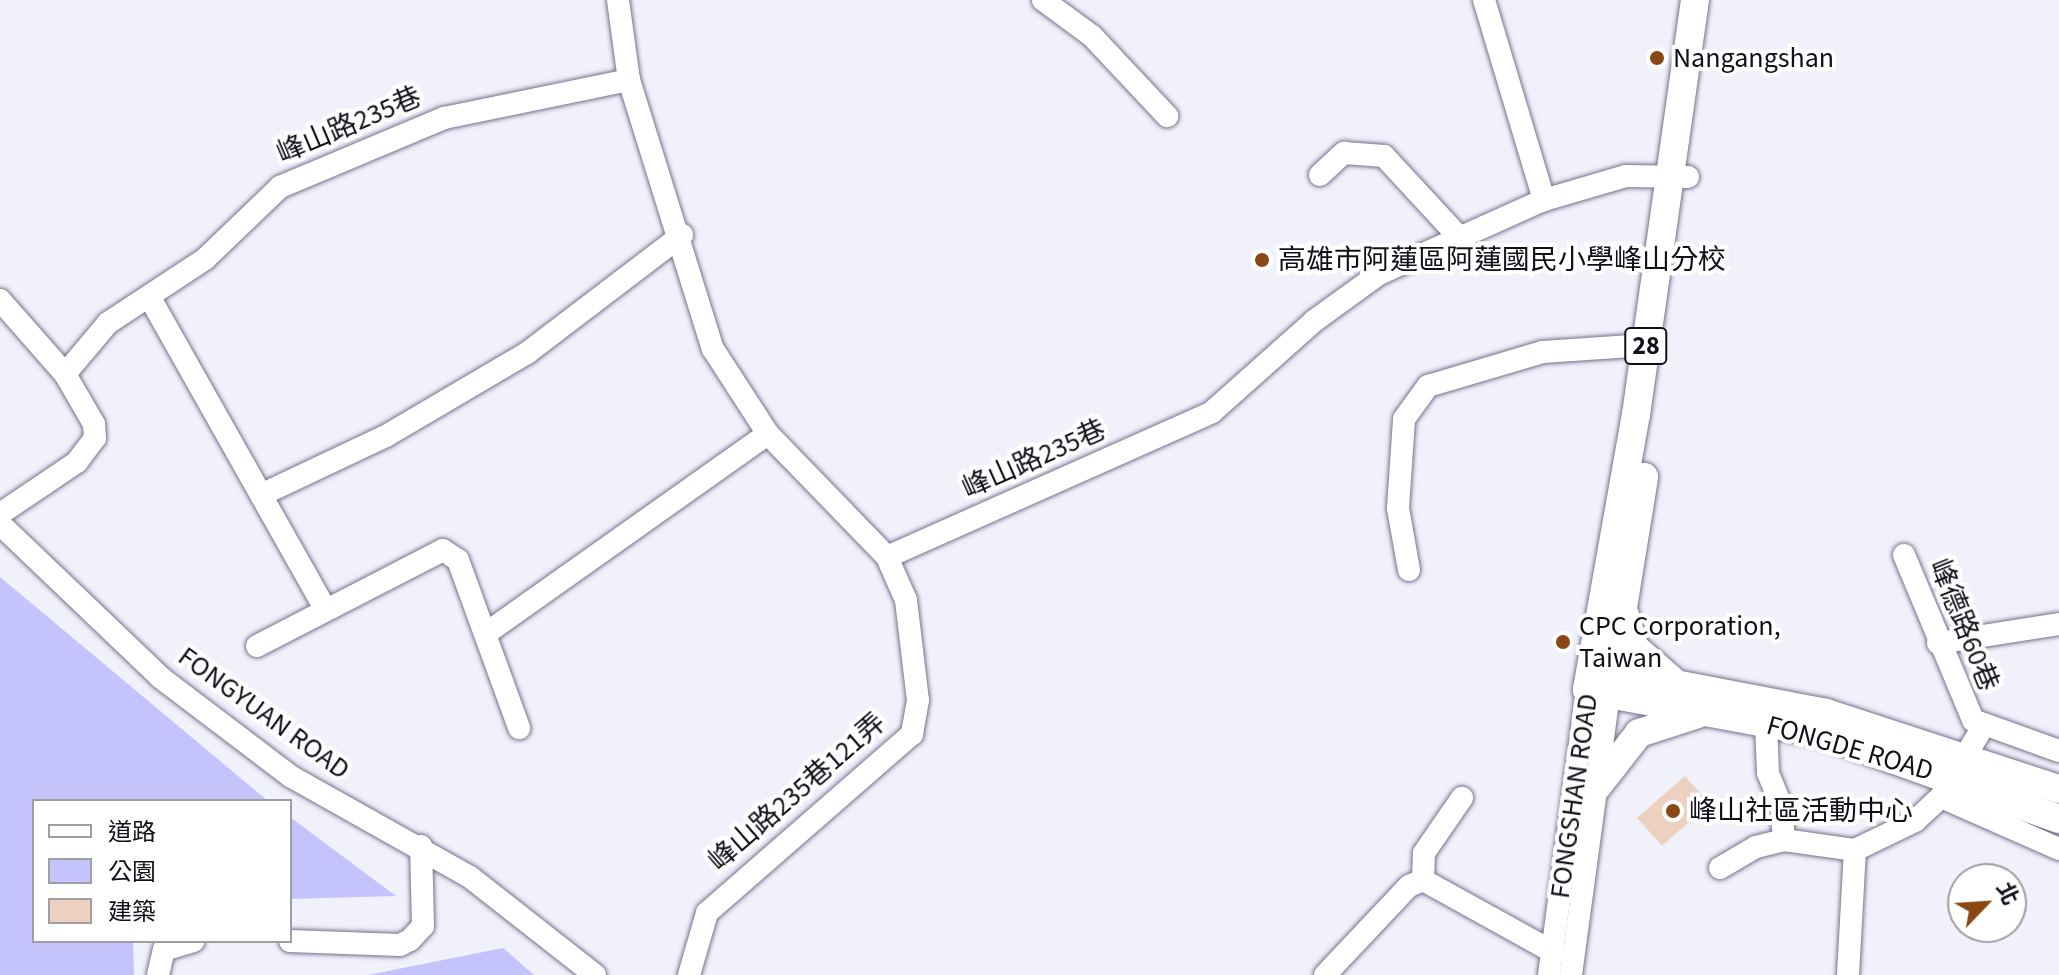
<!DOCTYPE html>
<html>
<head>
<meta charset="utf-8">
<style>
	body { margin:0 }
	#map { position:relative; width:2059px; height:975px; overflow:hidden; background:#f1f1fc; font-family:"Source Sans 3","Noto Sans TC",sans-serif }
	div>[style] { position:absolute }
	.green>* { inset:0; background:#c4c3fc }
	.building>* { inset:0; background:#ecd1c1 }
	.roads { filter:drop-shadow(0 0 2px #74738c) drop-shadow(0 0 2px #74738c) }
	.minor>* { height:22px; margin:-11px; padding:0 11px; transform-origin:11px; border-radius:11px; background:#fff }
	.major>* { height:28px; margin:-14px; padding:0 14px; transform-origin:14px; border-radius:14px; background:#fff }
	.dots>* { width:22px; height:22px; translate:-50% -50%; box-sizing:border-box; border:4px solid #fff; border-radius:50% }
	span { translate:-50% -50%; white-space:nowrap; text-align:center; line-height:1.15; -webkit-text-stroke:8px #fff; paint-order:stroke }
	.shield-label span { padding:2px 6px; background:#fff; border:2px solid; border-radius:6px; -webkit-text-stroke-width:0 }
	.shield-label { font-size:26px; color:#101019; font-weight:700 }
	.poi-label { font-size:28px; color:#101019 }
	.left { translate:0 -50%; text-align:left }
	.street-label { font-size:28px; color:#101019 }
	.legend { position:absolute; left:32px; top:799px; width:260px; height:144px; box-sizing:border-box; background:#fff; border:2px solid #9f9fa3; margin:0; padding:10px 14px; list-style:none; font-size:24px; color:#101019 }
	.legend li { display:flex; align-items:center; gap:16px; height:40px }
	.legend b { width:40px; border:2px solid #9f9fa3 }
	.north { position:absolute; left:1947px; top:863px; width:80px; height:80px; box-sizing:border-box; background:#fff; border:2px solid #9f9fa3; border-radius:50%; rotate:65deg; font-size:22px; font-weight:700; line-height:32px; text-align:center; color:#101019 }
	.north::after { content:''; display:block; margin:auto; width:28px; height:36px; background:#894814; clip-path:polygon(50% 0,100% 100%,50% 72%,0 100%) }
</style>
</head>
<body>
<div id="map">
	<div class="green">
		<div style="clip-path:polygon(0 577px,268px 801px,34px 801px,34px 941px,133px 941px,134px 975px,0 975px)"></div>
		<div style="clip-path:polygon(290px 817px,396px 896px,290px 899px)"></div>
		<div style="clip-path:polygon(503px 948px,534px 975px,368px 975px)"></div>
	</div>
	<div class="building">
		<div style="clip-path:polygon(1685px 776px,1710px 804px,1662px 846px,1637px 818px)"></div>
	</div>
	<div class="roads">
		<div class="minor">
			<div style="left:618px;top:0;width:81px;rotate:82.2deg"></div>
			<div style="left:629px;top:80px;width:282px;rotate:72.7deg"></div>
			<div style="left:713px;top:349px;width:101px;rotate:57.1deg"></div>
			<div style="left:768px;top:434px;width:171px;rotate:45.9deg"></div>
			<div style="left:887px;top:557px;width:47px;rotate:66.2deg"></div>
			<div style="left:906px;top:600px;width:101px;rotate:83.2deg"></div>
			<div style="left:918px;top:700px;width:35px;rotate:100deg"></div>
			<div style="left:912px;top:734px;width:272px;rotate:138.9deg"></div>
			<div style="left:707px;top:913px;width:65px;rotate:106.2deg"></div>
			<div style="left:1043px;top:0;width:61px;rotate:36.3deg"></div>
			<div style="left:1092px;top:36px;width:110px;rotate:46.8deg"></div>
			<div style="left:1484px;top:0;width:209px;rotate:73.3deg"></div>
			<div style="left:1320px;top:175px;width:33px;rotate:-43deg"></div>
			<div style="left:1344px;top:153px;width:40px;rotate:4.3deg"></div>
			<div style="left:1384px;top:156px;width:110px;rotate:47.2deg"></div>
			<div style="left:150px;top:298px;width:357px;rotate:60.6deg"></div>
			<div style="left:0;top:300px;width:98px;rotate:48.7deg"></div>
			<div style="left:65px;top:374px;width:58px;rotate:59.9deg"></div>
			<div style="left:94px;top:424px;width:14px;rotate:86deg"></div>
			<div style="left:95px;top:438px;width:30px;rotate:127deg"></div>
			<div style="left:77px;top:462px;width:93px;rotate:146deg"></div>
			<div style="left:65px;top:374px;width:67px;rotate:-49.9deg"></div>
			<div style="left:108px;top:323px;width:116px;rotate:-33.4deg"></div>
			<div style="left:205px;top:259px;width:104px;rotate:-43.8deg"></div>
			<div style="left:280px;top:187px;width:178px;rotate:-22.8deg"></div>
			<div style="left:444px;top:118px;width:189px;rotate:-11.6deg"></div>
			<div style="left:261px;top:495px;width:138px;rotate:-25.3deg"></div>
			<div style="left:386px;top:436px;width:164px;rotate:-30.5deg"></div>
			<div style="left:527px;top:353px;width:195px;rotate:-37.3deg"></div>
			<div style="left:0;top:524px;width:223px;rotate:43.7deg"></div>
			<div style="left:161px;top:678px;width:162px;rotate:37.2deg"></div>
			<div style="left:290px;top:776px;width:206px;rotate:29.3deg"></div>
			<div style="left:470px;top:877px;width:159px;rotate:38.1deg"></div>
			<div style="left:1904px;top:555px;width:179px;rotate:67.3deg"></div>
			<div style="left:1973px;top:720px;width:91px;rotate:19.8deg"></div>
			<div style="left:887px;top:557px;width:356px;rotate:-24deg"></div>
			<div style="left:1212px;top:412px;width:137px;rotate:-41.7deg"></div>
			<div style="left:1314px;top:321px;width:80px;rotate:-35.9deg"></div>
			<div style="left:1379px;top:274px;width:181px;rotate:-24.2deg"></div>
			<div style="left:1544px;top:200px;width:85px;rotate:-16.3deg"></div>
			<div style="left:1626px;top:176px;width:62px;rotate:0.9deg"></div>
			<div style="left:1409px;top:570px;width:63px;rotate:-100.1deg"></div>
			<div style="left:1398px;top:508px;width:89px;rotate:-86.1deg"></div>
			<div style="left:1404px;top:419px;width:41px;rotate:-54deg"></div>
			<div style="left:1428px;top:386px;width:120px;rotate:-16.5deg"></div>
			<div style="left:1543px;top:352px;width:103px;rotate:-3.9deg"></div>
			<div style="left:488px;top:632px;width:343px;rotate:-35.3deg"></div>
			<div style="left:1938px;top:643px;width:122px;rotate:-8.9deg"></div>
			<div style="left:257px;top:646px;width:209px;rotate:-27.3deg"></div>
			<div style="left:443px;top:550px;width:18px;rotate:34deg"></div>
			<div style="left:458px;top:560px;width:179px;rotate:70deg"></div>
			<div style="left:1766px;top:723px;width:50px;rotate:87.7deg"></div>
			<div style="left:1768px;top:773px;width:35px;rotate:68deg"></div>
			<div style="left:1781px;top:805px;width:35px;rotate:85deg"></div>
			<div style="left:1941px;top:797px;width:129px;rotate:23.8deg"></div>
			<div style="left:1720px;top:868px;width:42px;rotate:-30.3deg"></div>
			<div style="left:1756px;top:847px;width:29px;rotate:-14deg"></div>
			<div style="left:1784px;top:840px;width:72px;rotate:8deg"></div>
			<div style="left:1855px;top:850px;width:67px;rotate:-25.8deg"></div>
			<div style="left:1915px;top:821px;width:35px;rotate:-43deg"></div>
			<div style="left:1941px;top:797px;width:84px;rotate:-59.2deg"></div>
			<div style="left:1423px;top:880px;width:27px;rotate:-88deg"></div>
			<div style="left:1424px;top:853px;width:67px;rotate:-55.4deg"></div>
			<div style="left:290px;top:941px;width:110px;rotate:2.1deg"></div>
			<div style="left:400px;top:945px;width:11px;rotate:-27deg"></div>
			<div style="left:410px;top:940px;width:19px;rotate:-47deg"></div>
			<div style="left:423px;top:926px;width:80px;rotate:-91.4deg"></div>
			<div style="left:158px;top:975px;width:26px;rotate:-77deg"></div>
			<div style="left:164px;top:950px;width:31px;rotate:-17deg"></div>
			<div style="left:1325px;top:975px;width:122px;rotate:-46.7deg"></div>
			<div style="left:1409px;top:886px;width:15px;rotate:-23deg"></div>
			<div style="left:1423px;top:880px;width:149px;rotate:29deg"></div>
			<div style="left:1549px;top:975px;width:288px;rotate:-82.4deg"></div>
			<div style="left:1571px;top:975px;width:284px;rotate:-82.3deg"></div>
			<div style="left:1848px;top:975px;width:125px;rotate:-86.8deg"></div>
		</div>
		<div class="major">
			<div style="left:1695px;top:0;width:418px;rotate:98.1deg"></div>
			<div style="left:1636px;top:414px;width:280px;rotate:100.1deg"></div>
			<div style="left:1587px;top:690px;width:237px;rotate:10.5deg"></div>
			<div style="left:1820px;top:733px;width:254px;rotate:19.8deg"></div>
			<div style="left:1625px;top:615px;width:33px;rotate:74deg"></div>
			<div style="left:1634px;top:647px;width:52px;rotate:41.1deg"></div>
			<div style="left:1596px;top:669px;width:234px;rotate:10.8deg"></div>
			<div style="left:1826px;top:713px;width:245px;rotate:18.1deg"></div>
			<div style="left:1609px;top:694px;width:220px;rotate:-80.8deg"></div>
			<div style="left:1597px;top:787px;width:68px;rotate:-52.1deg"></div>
			<div style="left:1639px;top:733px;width:62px;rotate:-17.9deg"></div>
		</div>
	</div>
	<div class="dots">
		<div style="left:1657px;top:58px;background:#894814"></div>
		<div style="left:1262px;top:260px;background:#894814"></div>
		<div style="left:1563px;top:642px;background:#894814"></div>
		<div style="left:1673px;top:811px;background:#894814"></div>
	</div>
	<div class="shield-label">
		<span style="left:1646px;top:346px">28</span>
	</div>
	<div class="poi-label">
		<span class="left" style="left:1673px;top:58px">Nangangshan</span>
		<span class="left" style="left:1278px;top:260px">高雄市阿蓮區阿蓮國民小學峰山分校</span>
		<span class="left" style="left:1579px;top:642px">CPC Corporation,<br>Taiwan</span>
		<span class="left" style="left:1689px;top:811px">峰山社區活動中心</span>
	</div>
	<div class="street-label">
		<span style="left:349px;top:125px;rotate:-23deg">峰山路235巷</span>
		<span style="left:1034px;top:459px;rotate:-24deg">峰山路235巷</span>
		<span style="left:1964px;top:625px;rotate:68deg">峰德路60巷</span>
		<span style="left:264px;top:713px;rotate:36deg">FONGYUAN ROAD</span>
		<span style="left:1850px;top:748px;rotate:16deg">FONGDE ROAD</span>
		<span style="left:797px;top:792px;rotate:-41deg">峰山路235巷121弄</span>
		<span style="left:1574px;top:796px;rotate:-82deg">FONGSHAN ROAD</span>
	</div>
	<ul class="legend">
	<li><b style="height:10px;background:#fff"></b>道路</li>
	<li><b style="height:22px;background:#c4c3fc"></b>公園</li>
	<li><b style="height:22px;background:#ecd1c1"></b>建築</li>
	</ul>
	<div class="north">北</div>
</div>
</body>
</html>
